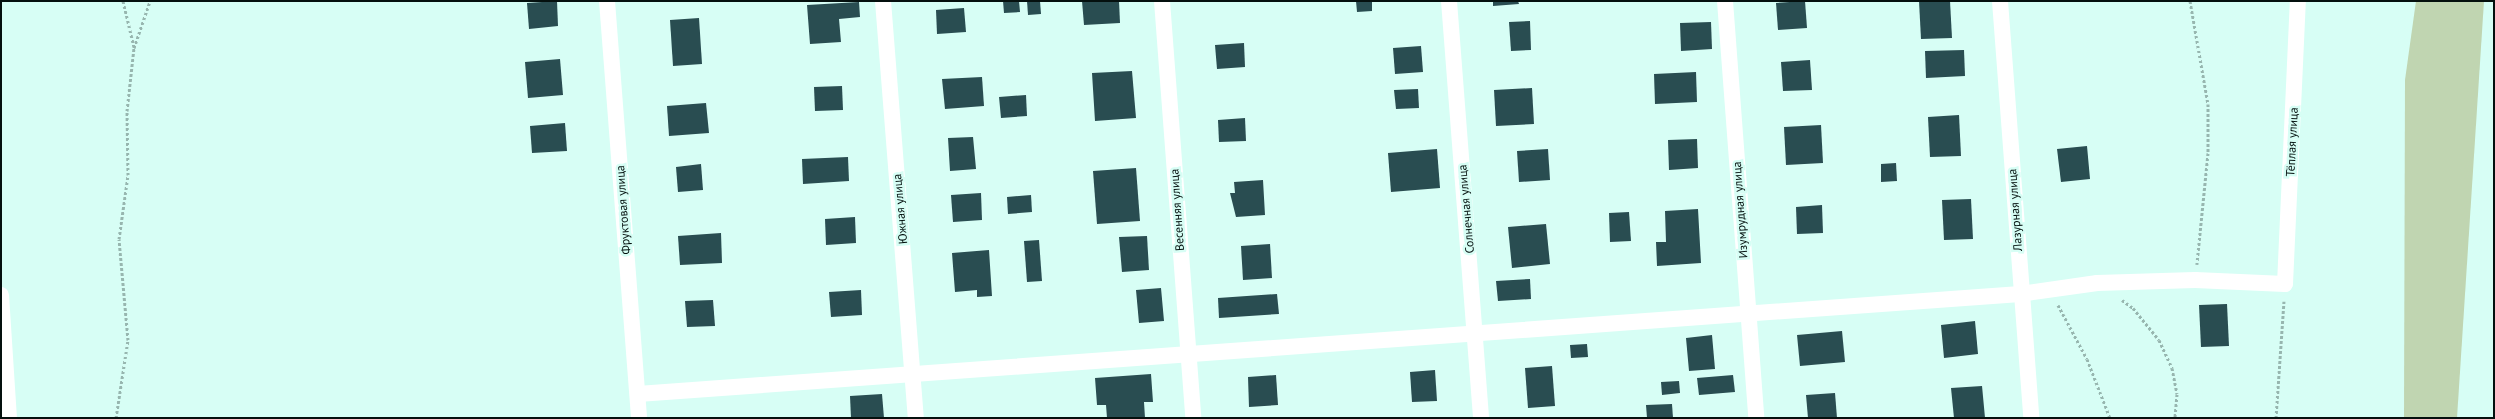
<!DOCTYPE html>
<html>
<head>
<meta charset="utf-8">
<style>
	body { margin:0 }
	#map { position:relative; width:2495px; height:419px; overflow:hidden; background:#d7fef5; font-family:"PT Sans",sans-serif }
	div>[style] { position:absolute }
	.green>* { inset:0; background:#c0d5b1 }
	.building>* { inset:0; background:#294d51 }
	.path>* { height:3px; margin-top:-1.5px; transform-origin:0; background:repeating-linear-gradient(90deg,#97b6af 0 2.5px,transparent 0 5px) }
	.street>* { height:16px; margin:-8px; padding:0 8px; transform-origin:8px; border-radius:8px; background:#fff }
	span { translate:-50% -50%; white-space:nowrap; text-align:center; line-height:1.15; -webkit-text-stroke:5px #d7fef5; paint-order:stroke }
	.street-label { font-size:12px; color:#04100e }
	.frame { position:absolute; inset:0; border:2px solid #04100e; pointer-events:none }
</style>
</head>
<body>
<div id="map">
	<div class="green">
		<div style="clip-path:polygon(2416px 1px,2484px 1px,2457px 418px,2404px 418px,2405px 80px)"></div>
	</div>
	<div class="building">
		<div style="clip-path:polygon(557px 1px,558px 26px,529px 29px,527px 3px)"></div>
		<div style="clip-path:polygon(1003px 1px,1019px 1px,1020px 12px,1004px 13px)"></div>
		<div style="clip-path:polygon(1027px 1px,1040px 1px,1041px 14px,1028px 15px)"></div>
		<div style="clip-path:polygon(1082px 1px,1119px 1px,1120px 23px,1084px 25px)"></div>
		<div style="clip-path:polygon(1356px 1px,1372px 1px,1372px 11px,1357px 12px)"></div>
		<div style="clip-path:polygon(1493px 1px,1518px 1px,1519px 4px,1493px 6px)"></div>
		<div style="clip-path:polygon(1805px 1px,1807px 28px,1778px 30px,1776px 3px)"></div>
		<div style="clip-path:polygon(1919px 1px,1950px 1px,1952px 38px,1921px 39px)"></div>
		<div style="clip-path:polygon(859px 2px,860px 17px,839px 19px,841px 42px,810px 44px,807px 5px)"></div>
		<div style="clip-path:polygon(964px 8px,966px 32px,937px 34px,936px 10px)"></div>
		<div style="clip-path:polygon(699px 18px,702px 64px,673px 66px,670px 20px)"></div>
		<div style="clip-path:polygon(1530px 21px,1531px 50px,1511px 51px,1509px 22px)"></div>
		<div style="clip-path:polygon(1711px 22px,1712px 49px,1681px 51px,1680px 23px)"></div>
		<div style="clip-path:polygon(1244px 43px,1245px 67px,1217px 69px,1215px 45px)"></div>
		<div style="clip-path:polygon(1421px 46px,1423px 72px,1395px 74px,1393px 48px)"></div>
		<div style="clip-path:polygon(1964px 50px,1965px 76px,1926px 78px,1925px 51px)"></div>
		<div style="clip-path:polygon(560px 59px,563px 95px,528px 98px,525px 62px)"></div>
		<div style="clip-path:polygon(1810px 60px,1812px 90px,1783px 91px,1781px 62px)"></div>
		<div style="clip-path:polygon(1132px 71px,1136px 118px,1095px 121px,1092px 73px)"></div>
		<div style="clip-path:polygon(1696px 72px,1697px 102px,1655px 104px,1654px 74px)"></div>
		<div style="clip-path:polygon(982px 77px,984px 106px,945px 109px,942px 79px)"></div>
		<div style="clip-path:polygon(842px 86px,843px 110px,815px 111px,814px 87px)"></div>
		<div style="clip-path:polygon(1532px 88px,1534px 124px,1496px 126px,1494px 90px)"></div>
		<div style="clip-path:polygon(1418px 89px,1419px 108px,1396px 109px,1394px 90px)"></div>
		<div style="clip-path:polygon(1026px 95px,1027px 116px,1001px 118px,999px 97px)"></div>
		<div style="clip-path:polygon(706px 103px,709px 133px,669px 136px,667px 106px)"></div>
		<div style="clip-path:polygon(1959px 115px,1961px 156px,1930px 157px,1928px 117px)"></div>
		<div style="clip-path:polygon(1245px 118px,1246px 141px,1219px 142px,1218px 120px)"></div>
		<div style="clip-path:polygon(565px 123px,567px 151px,532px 153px,530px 126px)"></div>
		<div style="clip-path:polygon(1821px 125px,1823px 163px,1786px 165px,1784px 127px)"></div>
		<div style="clip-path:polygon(973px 137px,976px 169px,950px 171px,948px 138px)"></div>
		<div style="clip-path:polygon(1697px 139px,1698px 168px,1669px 170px,1668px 140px)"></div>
		<div style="clip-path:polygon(2087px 146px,2090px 179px,2061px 182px,2057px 149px)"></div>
		<div style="clip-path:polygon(1437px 149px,1440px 188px,1391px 192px,1388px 153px)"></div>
		<div style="clip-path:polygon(1548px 149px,1550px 180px,1519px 182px,1517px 151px)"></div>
		<div style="clip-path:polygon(848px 157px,849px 181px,803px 184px,802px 159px)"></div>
		<div style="clip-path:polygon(1896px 163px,1897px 181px,1881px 182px,1881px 164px)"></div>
		<div style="clip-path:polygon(701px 164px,703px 190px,678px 192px,676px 167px)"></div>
		<div style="clip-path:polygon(1136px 168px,1140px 221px,1097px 224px,1093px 171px)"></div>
		<div style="clip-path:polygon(1263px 180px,1265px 215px,1236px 217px,1230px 193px,1235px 193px,1234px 182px)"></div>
		<div style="clip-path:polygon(981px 193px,982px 220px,953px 222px,951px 195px)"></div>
		<div style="clip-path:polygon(1031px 195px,1032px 212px,1008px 214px,1007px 197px)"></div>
		<div style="clip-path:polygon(1971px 199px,1973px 239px,1944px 240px,1942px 200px)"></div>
		<div style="clip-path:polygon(1822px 205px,1823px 233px,1797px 234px,1796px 207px)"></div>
		<div style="clip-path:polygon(1698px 209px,1701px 263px,1657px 266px,1656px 242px,1666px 242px,1665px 211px)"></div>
		<div style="clip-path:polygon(1629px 212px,1631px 241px,1610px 242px,1609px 213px)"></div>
		<div style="clip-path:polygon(855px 217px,856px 243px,826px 245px,825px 219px)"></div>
		<div style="clip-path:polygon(1546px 224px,1550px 264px,1512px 268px,1508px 227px)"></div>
		<div style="clip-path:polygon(721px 233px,722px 263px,680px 265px,678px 236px)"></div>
		<div style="clip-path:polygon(1147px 236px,1149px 270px,1122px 272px,1119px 237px)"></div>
		<div style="clip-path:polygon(1039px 240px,1042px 281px,1027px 282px,1024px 241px)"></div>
		<div style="clip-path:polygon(1270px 244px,1272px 278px,1243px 280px,1241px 246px)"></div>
		<div style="clip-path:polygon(989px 250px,992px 296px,977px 297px,977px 290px,955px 292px,952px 253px)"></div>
		<div style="clip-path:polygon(1530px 279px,1531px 299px,1498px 301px,1496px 281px)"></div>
		<div style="clip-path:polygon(1161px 288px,1164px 321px,1139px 323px,1136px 290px)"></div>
		<div style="clip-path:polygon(861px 290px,862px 315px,831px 317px,829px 292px)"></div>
		<div style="clip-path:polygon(1277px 294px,1279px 314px,1219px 318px,1218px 298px)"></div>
		<div style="clip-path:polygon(713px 300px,715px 326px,687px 327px,685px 301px)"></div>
		<div style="clip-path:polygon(2227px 304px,2229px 346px,2201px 347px,2199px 305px)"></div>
		<div style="clip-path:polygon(1975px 321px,1978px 354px,1944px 358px,1941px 325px)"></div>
		<div style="clip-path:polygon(1842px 331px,1845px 362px,1800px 366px,1797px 335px)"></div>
		<div style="clip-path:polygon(1712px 335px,1715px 369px,1689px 371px,1686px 338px)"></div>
		<div style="clip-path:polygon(1587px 344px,1588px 357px,1571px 358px,1570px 345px)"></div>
		<div style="clip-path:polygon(1552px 366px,1555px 406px,1528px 408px,1525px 368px)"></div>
		<div style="clip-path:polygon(1435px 370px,1437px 401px,1412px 402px,1410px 372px)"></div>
		<div style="clip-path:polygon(1151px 374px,1153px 402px,1144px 402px,1145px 418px,1107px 418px,1106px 405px,1097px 405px,1095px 378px)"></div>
		<div style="clip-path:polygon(1276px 375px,1278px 405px,1249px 407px,1248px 377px)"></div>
		<div style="clip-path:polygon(1733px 375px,1735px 392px,1699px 395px,1697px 378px)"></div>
		<div style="clip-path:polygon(1679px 381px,1680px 393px,1662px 395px,1661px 382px)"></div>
		<div style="clip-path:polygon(1982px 386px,1985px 418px,1954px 418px,1951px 388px)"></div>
		<div style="clip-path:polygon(1835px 393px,1837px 418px,1808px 418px,1806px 395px)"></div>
		<div style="clip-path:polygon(882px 394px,884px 418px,851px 418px,850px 396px)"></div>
		<div style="clip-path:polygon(1672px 404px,1673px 418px,1647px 418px,1646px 405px)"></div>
	</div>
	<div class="path">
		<div style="left:123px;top:1px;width:47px;rotate:76.6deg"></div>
		<div style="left:2190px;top:1px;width:105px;rotate:80.1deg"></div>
		<div style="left:2208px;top:104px;width:49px;rotate:90deg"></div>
		<div style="left:2208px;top:153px;width:112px;rotate:95.7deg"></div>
		<div style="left:2122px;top:300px;width:14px;rotate:36deg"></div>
		<div style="left:2133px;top:308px;width:41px;rotate:50.9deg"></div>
		<div style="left:2159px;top:340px;width:31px;rotate:65deg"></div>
		<div style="left:2172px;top:368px;width:26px;rotate:79deg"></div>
		<div style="left:2177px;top:394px;width:24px;rotate:95deg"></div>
		<div style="left:2058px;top:305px;width:61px;rotate:61.8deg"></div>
		<div style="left:2087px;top:359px;width:63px;rotate:68.7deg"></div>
		<div style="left:116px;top:418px;width:79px;rotate:-81.3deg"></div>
		<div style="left:128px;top:340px;width:101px;rotate:-95.1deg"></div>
		<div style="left:119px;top:239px;width:65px;rotate:-82deg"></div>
		<div style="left:128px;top:175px;width:64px;rotate:-90.9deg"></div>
		<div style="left:127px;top:111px;width:63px;rotate:-83.7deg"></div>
		<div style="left:134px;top:48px;width:50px;rotate:-71.2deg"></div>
		<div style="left:2276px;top:418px;width:117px;rotate:-86.1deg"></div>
	</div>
	<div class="street">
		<div style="left:607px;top:1px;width:418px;rotate:85.6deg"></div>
		<div style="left:883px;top:1px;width:418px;rotate:85.5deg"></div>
		<div style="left:1162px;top:1px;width:418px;rotate:85.7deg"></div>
		<div style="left:1449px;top:1px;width:418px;rotate:85.6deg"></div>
		<div style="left:1725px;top:1px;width:418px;rotate:85.7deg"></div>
		<div style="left:2000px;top:1px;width:418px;rotate:85.7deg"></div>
		<div style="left:1px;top:295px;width:123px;rotate:86.3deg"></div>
		<div style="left:638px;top:394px;width:1386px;rotate:-4.14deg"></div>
		<div style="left:2020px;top:294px;width:78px;rotate:-8.1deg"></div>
		<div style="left:2097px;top:283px;width:98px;rotate:-1.8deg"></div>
		<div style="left:2195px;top:280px;width:90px;rotate:2.5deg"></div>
		<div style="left:2285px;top:284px;width:283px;rotate:-87.4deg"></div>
	</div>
	<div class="street-label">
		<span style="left:2292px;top:142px;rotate:-87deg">Тёплая улица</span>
		<span style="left:900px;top:209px;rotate:-95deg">Южная улица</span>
		<span style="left:1466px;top:209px;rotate:-95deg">Солнечная улица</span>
		<span style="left:623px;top:210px;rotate:-94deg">Фруктовая улица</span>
		<span style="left:1177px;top:210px;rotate:-94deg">Весенняя улица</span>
		<span style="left:1740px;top:210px;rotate:-94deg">Изумрудная улица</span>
		<span style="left:2015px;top:210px;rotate:-94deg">Лазурная улица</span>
	</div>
	<div class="frame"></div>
</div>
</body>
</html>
